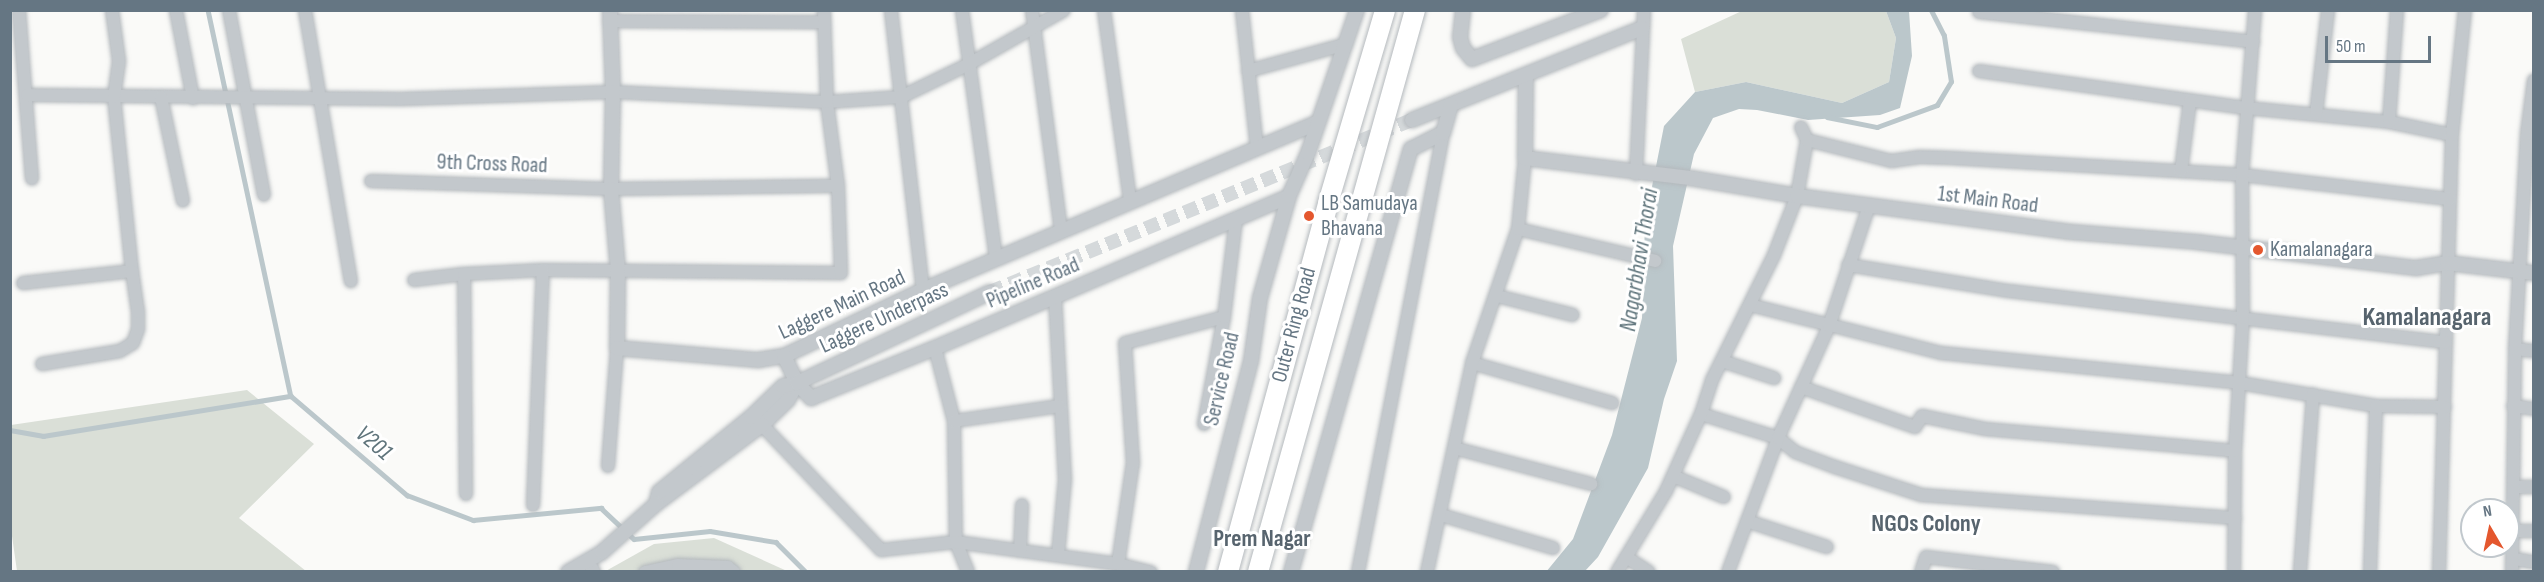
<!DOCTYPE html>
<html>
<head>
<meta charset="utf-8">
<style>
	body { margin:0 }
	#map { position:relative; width:2544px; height:582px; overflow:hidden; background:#fafaf8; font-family:"Sofia Sans Condensed",sans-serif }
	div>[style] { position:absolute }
	.green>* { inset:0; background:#dadfd7 }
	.water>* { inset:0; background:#bbc7cb }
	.stream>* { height:4.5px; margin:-2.25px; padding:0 2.25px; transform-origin:2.25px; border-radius:2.25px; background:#bbc7cb }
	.tertiary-tunnel>* { height:14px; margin-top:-7px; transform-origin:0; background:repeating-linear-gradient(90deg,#d5d9db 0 14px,transparent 0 21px) }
	.roads { filter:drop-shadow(0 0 2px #b4b9bd) drop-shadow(0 0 2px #b4b9bd) }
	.minor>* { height:12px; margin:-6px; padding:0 6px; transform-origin:6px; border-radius:6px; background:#c3c8cc }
	.tertiary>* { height:14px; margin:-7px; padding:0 7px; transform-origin:7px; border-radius:7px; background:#c3c8cc }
	.trunk>* { height:20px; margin:-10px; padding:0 10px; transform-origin:10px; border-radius:10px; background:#fff }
	.dots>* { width:16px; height:16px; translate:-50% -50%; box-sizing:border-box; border:3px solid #fff; border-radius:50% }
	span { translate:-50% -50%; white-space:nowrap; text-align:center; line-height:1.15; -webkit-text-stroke:6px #fff; paint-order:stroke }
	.street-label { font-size:22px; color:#657683 }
	.poi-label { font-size:22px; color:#657683 }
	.left { translate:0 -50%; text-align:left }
	.water-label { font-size:24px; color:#60757c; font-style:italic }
	.neighbourhood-label { font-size:24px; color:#57646e; font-weight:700 }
	.quarter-label { font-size:26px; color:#57646e; font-weight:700 }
	.frame { position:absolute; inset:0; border:12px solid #657683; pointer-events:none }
	.north { position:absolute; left:2460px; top:498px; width:60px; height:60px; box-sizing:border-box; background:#fff; border:2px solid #c1c8cd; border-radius:50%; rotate:351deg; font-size:16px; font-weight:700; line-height:24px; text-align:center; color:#657683 }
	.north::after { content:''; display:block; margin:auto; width:21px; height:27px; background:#e4572e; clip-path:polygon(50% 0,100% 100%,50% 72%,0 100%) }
	.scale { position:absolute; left:2325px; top:36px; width:106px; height:27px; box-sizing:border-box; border:3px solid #657683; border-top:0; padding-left:8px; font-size:18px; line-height:21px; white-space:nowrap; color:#657683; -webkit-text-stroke:4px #fff; paint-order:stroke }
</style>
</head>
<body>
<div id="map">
	<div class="green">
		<div style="clip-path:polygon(1744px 10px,1886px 11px,1896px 38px,1889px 82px,1842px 103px,1746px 82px,1695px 92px,1681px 39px)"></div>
		<div style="clip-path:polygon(247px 390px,314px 444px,239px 518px,306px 571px,17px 571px,10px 522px,11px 425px)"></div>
		<div style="clip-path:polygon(714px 538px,787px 571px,604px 572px,654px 544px)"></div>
	</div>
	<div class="water">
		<div style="clip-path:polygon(1886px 11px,1909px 11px,1912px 56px,1900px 108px,1880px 115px,1808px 120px,1757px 110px,1739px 109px,1713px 118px,1694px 154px,1673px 246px,1677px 361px,1664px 399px,1648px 468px,1598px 557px,1585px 571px,1546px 572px,1573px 539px,1612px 435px,1642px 318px,1645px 222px,1664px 126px,1695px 92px,1746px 82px,1842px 103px,1889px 82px,1896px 38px)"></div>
	</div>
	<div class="stream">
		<div style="left:208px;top:10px;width:395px;rotate:77.9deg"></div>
		<div style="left:291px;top:396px;width:153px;rotate:40.5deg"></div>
		<div style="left:407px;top:495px;width:71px;rotate:20.7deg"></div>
		<div style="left:473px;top:520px;width:129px;rotate:-5.4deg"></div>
		<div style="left:601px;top:508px;width:45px;rotate:43.2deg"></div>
		<div style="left:634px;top:539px;width:76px;rotate:-6deg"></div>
		<div style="left:710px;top:531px;width:67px;rotate:9.5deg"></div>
		<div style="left:776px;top:542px;width:42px;rotate:45deg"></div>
		<div style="left:1827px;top:117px;width:51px;rotate:11.3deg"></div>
		<div style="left:1877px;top:127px;width:64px;rotate:-20.1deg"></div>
		<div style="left:1937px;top:105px;width:27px;rotate:-59deg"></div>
		<div style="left:1951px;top:82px;width:47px;rotate:-98.7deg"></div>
		<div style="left:1944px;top:36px;width:29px;rotate:-117deg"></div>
		<div style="left:10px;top:430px;width:34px;rotate:10deg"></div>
		<div style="left:43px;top:436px;width:251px;rotate:-9.2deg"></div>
	</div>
	<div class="tertiary-tunnel">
		<div style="left:990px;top:292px;width:456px;rotate:-22.2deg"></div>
	</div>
	<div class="roads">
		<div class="minor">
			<div style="left:19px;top:10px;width:169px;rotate:85.6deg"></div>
			<div style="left:176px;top:10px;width:90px;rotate:79.1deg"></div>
			<div style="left:229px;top:10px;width:188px;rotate:79.3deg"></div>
			<div style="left:305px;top:10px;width:275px;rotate:80.4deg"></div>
			<div style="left:891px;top:10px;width:282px;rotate:83.5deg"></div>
			<div style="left:962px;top:10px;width:251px;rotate:82.2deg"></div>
			<div style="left:1032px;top:10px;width:222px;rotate:82.5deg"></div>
			<div style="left:1104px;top:10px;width:193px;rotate:82.2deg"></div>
			<div style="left:1242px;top:10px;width:139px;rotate:83.8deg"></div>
			<div style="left:1979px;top:12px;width:276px;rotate:6.2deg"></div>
			<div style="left:609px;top:21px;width:215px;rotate:0.3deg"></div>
			<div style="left:1248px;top:71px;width:102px;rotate:-15.4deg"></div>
			<div style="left:1979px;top:71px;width:271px;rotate:7.9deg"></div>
			<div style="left:2247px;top:108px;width:143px;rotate:5.6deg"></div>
			<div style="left:2389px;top:122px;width:64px;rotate:11.7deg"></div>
			<div style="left:2452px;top:135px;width:437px;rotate:91.7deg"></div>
			<div style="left:27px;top:95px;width:374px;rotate:0.6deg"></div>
			<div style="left:401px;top:99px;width:212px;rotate:-1.9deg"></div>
			<div style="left:613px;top:92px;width:214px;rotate:2.7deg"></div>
			<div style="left:827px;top:102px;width:74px;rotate:-3.9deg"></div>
			<div style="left:901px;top:97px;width:76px;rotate:-25.9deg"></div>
			<div style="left:969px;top:64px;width:109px;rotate:-29.6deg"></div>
			<div style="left:161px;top:97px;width:106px;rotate:78.1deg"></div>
			<div style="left:2316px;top:114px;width:105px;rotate:-83.4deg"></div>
			<div style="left:2389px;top:122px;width:112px;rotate:-85.9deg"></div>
			<div style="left:2452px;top:135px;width:126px;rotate:-84.1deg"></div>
			<div style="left:1807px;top:140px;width:87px;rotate:14deg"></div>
			<div style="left:1891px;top:161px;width:29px;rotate:-8deg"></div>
			<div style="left:1920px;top:157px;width:31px;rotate:2deg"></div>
			<div style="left:1951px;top:158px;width:291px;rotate:3.3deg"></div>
			<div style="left:2242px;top:175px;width:209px;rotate:6.6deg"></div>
			<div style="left:2181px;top:171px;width:71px;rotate:-82.7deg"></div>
			<div style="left:1636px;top:174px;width:164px;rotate:-87.2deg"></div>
			<div style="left:371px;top:181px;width:240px;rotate:1.9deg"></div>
			<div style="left:611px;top:189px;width:227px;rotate:-0.8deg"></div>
			<div style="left:1518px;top:229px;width:141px;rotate:13.1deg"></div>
			<div style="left:1848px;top:265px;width:163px;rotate:9.2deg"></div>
			<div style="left:2009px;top:291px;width:440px;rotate:6.7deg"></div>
			<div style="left:414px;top:280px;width:50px;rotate:-6.8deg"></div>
			<div style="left:23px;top:283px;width:110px;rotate:-6.3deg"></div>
			<div style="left:132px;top:271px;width:175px;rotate:-95.9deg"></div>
			<div style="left:114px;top:97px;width:36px;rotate:-82deg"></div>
			<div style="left:119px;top:61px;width:51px;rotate:-97.8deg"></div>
			<div style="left:1055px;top:296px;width:183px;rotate:86.9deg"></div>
			<div style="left:1065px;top:479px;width:76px;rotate:95.3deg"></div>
			<div style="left:1497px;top:296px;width:78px;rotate:14deg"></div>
			<div style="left:1750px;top:305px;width:197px;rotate:14.1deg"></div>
			<div style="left:1941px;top:353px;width:301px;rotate:5.7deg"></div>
			<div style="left:2240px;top:383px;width:138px;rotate:9.6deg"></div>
			<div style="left:2376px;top:406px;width:69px;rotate:0.8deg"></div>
			<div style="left:935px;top:348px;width:75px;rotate:75.4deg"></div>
			<div style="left:954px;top:421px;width:121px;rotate:89.1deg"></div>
			<div style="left:956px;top:542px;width:32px;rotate:68deg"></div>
			<div style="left:2515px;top:349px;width:19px;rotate:6deg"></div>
			<div style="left:1722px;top:361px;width:55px;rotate:18.1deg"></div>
			<div style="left:1472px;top:363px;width:146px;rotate:15.9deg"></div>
			<div style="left:42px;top:364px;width:79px;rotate:-9.5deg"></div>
			<div style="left:120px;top:351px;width:15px;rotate:-32deg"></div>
			<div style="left:133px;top:343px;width:15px;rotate:-70deg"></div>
			<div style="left:138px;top:329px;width:17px;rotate:-90deg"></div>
			<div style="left:138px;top:312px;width:41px;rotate:-98.3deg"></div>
			<div style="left:1801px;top:387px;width:121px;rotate:19.3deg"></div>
			<div style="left:1915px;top:427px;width:13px;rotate:-58deg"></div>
			<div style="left:1922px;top:416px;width:64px;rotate:11.7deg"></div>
			<div style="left:1985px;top:429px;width:251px;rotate:5deg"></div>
			<div style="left:2513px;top:406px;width:21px;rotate:8deg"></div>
			<div style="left:1701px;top:414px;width:81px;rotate:17.3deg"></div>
			<div style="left:1778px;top:438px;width:22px;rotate:39deg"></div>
			<div style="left:1795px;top:452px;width:43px;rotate:20.6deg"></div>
			<div style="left:1835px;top:467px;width:90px;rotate:18deg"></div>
			<div style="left:1921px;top:495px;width:315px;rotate:4.2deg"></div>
			<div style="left:954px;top:421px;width:106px;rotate:-8.1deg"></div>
			<div style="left:1204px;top:424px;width:109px;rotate:-79.4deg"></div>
			<div style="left:762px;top:425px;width:173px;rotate:46.4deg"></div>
			<div style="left:881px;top:550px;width:75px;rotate:-6.1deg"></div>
			<div style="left:956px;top:542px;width:163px;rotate:7.7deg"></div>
			<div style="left:1118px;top:564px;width:34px;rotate:14deg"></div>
			<div style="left:1454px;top:448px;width:142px;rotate:14.7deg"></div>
			<div style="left:608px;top:466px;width:118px;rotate:-85.6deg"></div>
			<div style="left:1673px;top:476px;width:55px;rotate:22.4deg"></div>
			<div style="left:2514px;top:487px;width:20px"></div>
			<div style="left:466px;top:494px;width:220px;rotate:-90.5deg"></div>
			<div style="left:464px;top:274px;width:79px;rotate:-2.9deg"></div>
			<div style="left:543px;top:270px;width:298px;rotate:0.6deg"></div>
			<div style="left:841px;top:273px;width:87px;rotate:-92deg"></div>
			<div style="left:838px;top:186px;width:85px;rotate:-97.5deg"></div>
			<div style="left:827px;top:102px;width:92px;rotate:-91.9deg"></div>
			<div style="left:533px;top:505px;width:235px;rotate:-87.6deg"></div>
			<div style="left:1441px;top:515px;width:117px;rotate:16.4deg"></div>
			<div style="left:1747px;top:521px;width:84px;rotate:18deg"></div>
			<div style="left:2514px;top:531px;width:20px"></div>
			<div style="left:1020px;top:551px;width:46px;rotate:-87.5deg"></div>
			<div style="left:1626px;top:557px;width:27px;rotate:33deg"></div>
			<div style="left:2514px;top:559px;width:20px;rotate:9deg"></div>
			<div style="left:588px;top:561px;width:13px;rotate:61deg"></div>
			<div style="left:1118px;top:564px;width:102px;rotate:-81.6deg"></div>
			<div style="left:1133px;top:463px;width:120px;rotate:-93.8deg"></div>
			<div style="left:1125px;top:343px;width:102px;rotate:-14.7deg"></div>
			<div style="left:1224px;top:317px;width:99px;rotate:-83deg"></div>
			<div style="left:645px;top:572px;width:34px;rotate:-12deg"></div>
			<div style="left:678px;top:565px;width:50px;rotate:2.3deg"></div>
			<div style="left:728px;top:567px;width:8px;rotate:40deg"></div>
			<div style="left:1358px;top:572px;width:447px;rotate:-79deg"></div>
			<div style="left:1427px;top:572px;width:214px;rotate:-77.8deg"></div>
			<div style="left:1472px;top:363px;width:142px;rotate:-71.1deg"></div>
			<div style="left:1518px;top:229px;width:71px;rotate:-84.4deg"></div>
			<div style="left:1617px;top:572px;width:95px;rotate:-58.8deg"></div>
			<div style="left:1666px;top:491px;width:85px;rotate:-65.6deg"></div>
			<div style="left:1701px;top:414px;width:36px;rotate:-72deg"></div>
			<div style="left:1712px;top:380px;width:140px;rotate:-63.6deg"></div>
			<div style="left:1774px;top:255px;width:63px;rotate:-68.7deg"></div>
			<div style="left:1797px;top:196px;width:57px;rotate:-79.9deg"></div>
			<div style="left:1807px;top:140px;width:14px;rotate:-115deg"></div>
			<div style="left:1728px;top:572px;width:143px;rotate:-69.5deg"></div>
			<div style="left:1778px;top:438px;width:123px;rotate:-65.5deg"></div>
			<div style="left:1829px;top:326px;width:126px;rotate:-71.6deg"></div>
			<div style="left:1921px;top:572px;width:16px;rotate:-72deg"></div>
			<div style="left:1926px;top:557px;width:128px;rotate:6.7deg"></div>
			<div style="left:2234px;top:572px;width:121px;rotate:-89.5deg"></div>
			<div style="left:2235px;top:451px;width:133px;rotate:-86.6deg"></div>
			<div style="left:2243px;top:318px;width:143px;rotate:-90.4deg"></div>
			<div style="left:2242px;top:175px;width:166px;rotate:-85.5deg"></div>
			<div style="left:2300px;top:572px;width:178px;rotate:-85.8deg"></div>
			<div style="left:2370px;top:572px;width:166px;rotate:-87.9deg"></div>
			<div style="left:2512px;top:572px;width:223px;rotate:-89.2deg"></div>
			<div style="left:2515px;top:349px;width:215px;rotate:-86.8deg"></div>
			<div style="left:2527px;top:134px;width:54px;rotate:-82.6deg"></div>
		</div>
		<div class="tertiary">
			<div style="left:610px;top:10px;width:82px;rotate:87.9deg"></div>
			<div style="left:613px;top:92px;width:97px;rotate:91.2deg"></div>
			<div style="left:611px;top:189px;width:81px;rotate:85.1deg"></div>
			<div style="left:618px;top:270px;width:78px;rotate:90.7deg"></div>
			<div style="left:617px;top:348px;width:142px;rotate:4.9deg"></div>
			<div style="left:758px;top:360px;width:26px;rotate:-9deg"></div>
			<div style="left:784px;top:356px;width:154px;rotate:-25.4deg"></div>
			<div style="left:923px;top:290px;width:428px;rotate:-23deg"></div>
			<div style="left:1463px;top:10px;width:27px;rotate:96deg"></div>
			<div style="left:1460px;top:37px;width:11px;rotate:75deg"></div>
			<div style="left:1463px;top:48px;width:14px;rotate:51deg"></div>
			<div style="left:1472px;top:59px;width:138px;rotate:-20.8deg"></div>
			<div style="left:1526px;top:75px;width:83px;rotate:90.7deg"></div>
			<div style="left:1525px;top:158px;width:166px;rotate:6.9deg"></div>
			<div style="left:1690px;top:178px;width:109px;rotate:9.5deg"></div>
			<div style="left:1797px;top:196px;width:276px;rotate:7.5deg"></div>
			<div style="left:2071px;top:232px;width:126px;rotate:4.5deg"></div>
			<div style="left:2197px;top:242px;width:221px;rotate:6.8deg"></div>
			<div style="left:2416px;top:268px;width:31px;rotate:-9deg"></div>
			<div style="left:2447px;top:263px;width:88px;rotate:6.6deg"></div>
			<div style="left:1412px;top:120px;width:248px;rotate:-21.8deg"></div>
			<div style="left:784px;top:356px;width:30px;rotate:64deg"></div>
			<div style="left:797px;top:383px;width:21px;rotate:47deg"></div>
			<div style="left:811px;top:398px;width:134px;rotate:-22deg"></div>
			<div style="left:935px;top:348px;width:385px;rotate:-23.2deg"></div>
			<div style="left:797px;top:383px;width:19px;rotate:118deg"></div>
			<div style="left:788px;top:400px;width:36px;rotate:136deg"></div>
			<div style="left:762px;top:425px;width:132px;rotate:143.3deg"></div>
			<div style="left:656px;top:504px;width:12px;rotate:-76deg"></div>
			<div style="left:659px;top:492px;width:119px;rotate:-39.2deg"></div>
			<div style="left:751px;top:417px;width:45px;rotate:-44.1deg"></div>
			<div style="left:783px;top:386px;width:14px;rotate:-12deg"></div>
			<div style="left:797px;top:383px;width:213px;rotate:-25.2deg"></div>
			<div style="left:568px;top:572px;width:39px;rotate:-30deg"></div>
			<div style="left:602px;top:552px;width:72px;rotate:-41.6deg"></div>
			<div style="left:1196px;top:572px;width:218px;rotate:-75.4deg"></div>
			<div style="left:1251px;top:361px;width:64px;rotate:-81.9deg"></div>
			<div style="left:1260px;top:298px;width:106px;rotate:-74.1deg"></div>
			<div style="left:1289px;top:196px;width:47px;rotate:-66.2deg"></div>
			<div style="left:1308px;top:153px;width:151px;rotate:-71.1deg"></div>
			<div style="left:1291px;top:572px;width:440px;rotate:-74.2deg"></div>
			<div style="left:1411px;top:149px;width:36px;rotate:-27deg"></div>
			<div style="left:1443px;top:133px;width:29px;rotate:-74deg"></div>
		</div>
		<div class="trunk">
			<div style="left:1228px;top:572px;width:382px;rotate:-74.8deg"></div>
			<div style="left:1328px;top:203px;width:201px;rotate:-73.5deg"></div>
			<div style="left:1258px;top:572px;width:584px;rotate:-74.39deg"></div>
		</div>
	</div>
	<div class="dots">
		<div style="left:1309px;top:216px;background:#e4572e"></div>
		<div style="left:2258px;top:250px;background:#e4572e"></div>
	</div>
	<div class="street-label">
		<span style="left:492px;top:164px;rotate:2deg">9th Cross Road</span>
		<span style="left:1988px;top:200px;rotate:7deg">1st Main Road</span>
		<span style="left:1033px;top:283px;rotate:-23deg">Pipeline Road</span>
		<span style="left:842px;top:305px;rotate:-25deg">Laggere Main Road</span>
		<span style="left:884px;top:318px;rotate:-25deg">Laggere Underpass</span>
		<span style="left:1294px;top:325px;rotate:-75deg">Outer Ring Road</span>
		<span style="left:1222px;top:379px;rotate:-77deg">Service Road</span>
	</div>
	<div class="poi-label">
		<span class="left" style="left:1321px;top:216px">LB Samudaya<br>Bhavana</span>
		<span class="left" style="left:2270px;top:250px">Kamalanagara</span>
	</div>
	<div class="water-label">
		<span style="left:1639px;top:260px;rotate:-81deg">Nagarbhavi Thorai</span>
		<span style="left:374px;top:443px;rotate:41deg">V201</span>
	</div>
	<div class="neighbourhood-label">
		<span style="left:1926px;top:524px">NGOs Colony</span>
		<span style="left:1262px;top:539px">Prem Nagar</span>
	</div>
	<div class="quarter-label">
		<span style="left:2427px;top:318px">Kamalanagara</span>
	</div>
	<div class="frame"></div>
	<div class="north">N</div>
	<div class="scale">50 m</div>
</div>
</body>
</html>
